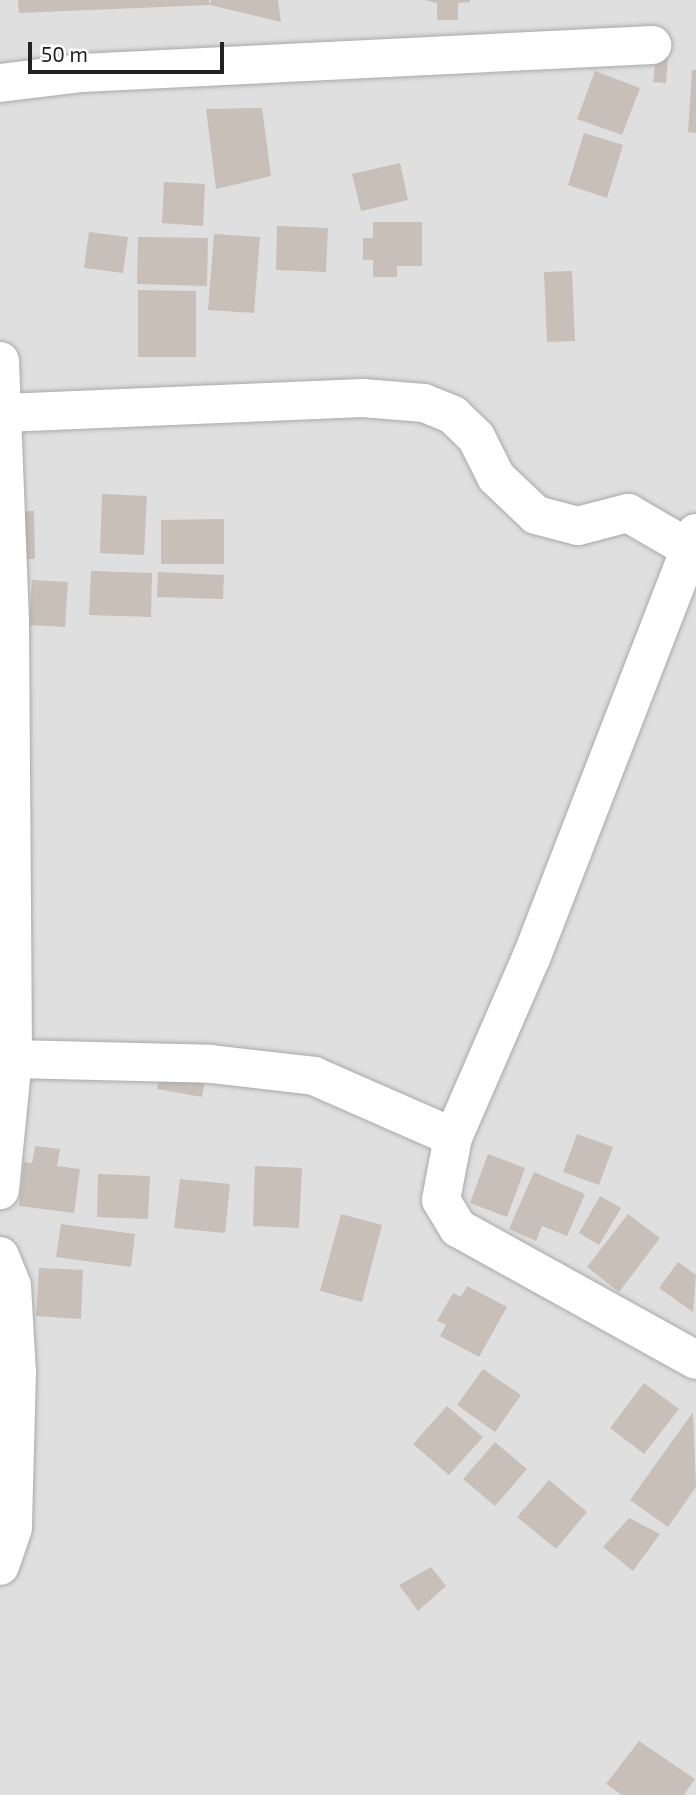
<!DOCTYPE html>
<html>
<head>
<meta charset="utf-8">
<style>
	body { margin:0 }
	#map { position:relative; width:696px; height:1795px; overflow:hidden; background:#f2efe9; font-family:"Exo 2",sans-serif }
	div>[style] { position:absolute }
	.residential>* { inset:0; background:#e0dfdf }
	.building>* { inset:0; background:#c7bfb8 }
	.roads { filter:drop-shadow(0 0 2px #a9a9a9) drop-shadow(0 0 2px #a9a9a9) }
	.minor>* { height:38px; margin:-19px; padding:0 19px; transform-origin:19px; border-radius:19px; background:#fff }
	span { translate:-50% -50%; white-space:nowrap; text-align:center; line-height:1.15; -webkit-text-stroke:5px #fff; paint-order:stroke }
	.scale { position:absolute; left:28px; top:42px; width:196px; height:32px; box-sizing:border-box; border:4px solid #222; border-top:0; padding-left:9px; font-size:21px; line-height:24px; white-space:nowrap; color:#222; -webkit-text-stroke:5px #fff; paint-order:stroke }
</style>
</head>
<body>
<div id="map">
	<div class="residential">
		<div style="clip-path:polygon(0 0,696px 0,696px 1795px,0 1795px)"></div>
	</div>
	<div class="building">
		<div style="clip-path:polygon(18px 0,209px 0,210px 5px,19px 13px)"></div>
		<div style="clip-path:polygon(211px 0,278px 0,281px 22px,210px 5px)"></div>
		<div style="clip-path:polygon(425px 0,470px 0,470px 2px,458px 3px,458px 20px,437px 20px,437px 3px)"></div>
		<div style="clip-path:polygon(656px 56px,668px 57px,666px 83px,653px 82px)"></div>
		<div style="clip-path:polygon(692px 70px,696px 70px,696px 133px,688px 132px)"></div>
		<div style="clip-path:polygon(595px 71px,640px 88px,622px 135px,577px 119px)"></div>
		<div style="clip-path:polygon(262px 108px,271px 176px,216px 189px,206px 109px)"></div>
		<div style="clip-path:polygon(584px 133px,623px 145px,607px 198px,568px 185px)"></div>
		<div style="clip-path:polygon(400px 163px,408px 200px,361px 211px,352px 174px)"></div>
		<div style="clip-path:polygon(164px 182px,205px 184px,203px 226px,162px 223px)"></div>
		<div style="clip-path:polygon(373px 222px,422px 222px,422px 266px,397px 266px,397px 277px,373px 277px,373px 260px,363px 260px,363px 238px,373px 238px)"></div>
		<div style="clip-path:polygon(277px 226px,328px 228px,326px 272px,276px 270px)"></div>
		<div style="clip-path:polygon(89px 232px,128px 237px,123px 273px,84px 268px)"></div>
		<div style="clip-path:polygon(214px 234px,260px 237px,254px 313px,208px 310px)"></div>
		<div style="clip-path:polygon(138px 237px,208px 238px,207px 286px,137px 284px)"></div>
		<div style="clip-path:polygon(572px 271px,575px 341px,547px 342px,544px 272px)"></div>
		<div style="clip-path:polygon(138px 290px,196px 291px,196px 357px,138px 357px)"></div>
		<div style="clip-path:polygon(102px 494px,147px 496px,144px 555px,100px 553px)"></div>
		<div style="clip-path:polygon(34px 511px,35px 559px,11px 559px,10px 512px)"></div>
		<div style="clip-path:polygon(224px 519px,224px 564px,161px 564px,161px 520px)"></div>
		<div style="clip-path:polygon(91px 571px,152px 573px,151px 617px,89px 615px)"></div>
		<div style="clip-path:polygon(158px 572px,224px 575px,223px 599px,157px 597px)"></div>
		<div style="clip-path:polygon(32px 580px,68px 582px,65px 627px,29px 625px)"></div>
		<div style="clip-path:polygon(160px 1073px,205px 1080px,202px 1097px,157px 1089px)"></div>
		<div style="clip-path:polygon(577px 1134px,613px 1147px,599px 1185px,563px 1172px)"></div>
		<div style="clip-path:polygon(35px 1146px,60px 1149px,57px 1166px,80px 1169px,74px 1213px,19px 1206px,24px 1162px,32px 1163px)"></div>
		<div style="clip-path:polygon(488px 1154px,525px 1168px,507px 1217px,470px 1203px)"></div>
		<div style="clip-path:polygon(255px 1166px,302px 1168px,299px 1228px,253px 1226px)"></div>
		<div style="clip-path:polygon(534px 1172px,585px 1194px,567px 1236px,542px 1226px,536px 1241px,509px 1229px)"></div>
		<div style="clip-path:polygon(98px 1174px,150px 1176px,148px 1219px,97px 1217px)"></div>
		<div style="clip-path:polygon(180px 1179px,230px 1184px,225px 1233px,174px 1228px)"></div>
		<div style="clip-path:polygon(600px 1196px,621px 1208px,599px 1245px,579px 1233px)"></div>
		<div style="clip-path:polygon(341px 1214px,382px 1225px,362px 1302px,320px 1291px)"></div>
		<div style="clip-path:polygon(628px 1214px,660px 1238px,619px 1292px,587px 1267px)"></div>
		<div style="clip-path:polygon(61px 1224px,135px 1234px,131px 1267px,56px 1257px)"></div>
		<div style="clip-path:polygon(678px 1262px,696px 1275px,693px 1312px,659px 1288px)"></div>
		<div style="clip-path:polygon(39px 1268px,83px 1270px,81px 1319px,36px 1316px)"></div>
		<div style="clip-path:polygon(467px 1286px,507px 1307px,479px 1357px,440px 1336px,446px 1325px,437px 1321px,453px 1293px,461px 1297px)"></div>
		<div style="clip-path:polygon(483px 1369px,521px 1395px,495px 1432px,457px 1405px)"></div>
		<div style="clip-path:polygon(644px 1383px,679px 1409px,644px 1454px,610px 1428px)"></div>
		<div style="clip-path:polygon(447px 1406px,483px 1437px,449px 1475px,413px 1444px)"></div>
		<div style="clip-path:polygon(693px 1412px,696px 1487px,668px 1527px,630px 1500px)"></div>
		<div style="clip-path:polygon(495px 1442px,527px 1469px,495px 1506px,463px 1479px)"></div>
		<div style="clip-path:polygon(549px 1480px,587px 1512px,556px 1549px,517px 1517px)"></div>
		<div style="clip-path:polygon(629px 1518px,660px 1534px,633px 1571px,603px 1547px)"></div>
		<div style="clip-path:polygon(431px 1567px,446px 1586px,418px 1611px,399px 1585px)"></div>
		<div style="clip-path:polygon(639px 1741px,695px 1779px,684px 1795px,622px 1795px,606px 1784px)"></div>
	</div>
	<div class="roads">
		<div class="minor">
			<div style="left:0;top:83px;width:83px;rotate:-7deg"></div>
			<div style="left:82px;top:73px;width:571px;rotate:-2.81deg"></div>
			<div style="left:0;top:361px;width:260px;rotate:87.8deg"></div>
			<div style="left:10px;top:621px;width:438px;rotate:89.6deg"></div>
			<div style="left:13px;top:1059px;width:132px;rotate:95.7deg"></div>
			<div style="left:4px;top:413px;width:359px;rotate:-2.4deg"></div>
			<div style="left:363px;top:398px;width:61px;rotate:4.7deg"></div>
			<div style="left:424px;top:403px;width:31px;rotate:22deg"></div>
			<div style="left:453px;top:415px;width:32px;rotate:44deg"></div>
			<div style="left:476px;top:437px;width:45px;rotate:63.4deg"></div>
			<div style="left:496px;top:477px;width:55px;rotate:43.5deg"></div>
			<div style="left:536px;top:515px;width:43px;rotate:14.7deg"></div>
			<div style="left:578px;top:526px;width:52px;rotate:-14.6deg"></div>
			<div style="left:628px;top:513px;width:72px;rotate:30.1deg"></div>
			<div style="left:696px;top:533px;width:456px;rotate:111.2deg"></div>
			<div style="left:531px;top:958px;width:195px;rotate:113.5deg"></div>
			<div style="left:453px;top:1137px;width:64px;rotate:100.8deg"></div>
			<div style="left:441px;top:1200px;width:33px;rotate:59deg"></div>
			<div style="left:458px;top:1228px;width:272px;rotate:29deg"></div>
			<div style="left:13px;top:1059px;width:198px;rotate:1.4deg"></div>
			<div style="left:211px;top:1064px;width:104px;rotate:6.6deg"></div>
			<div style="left:314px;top:1076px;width:152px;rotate:23.7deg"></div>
			<div style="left:0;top:1256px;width:32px;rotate:68deg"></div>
			<div style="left:12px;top:1286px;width:86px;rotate:86.7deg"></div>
			<div style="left:17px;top:1372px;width:156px;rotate:91.5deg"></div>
			<div style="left:13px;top:1528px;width:40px;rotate:108.9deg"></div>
		</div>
	</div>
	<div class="scale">50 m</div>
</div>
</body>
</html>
